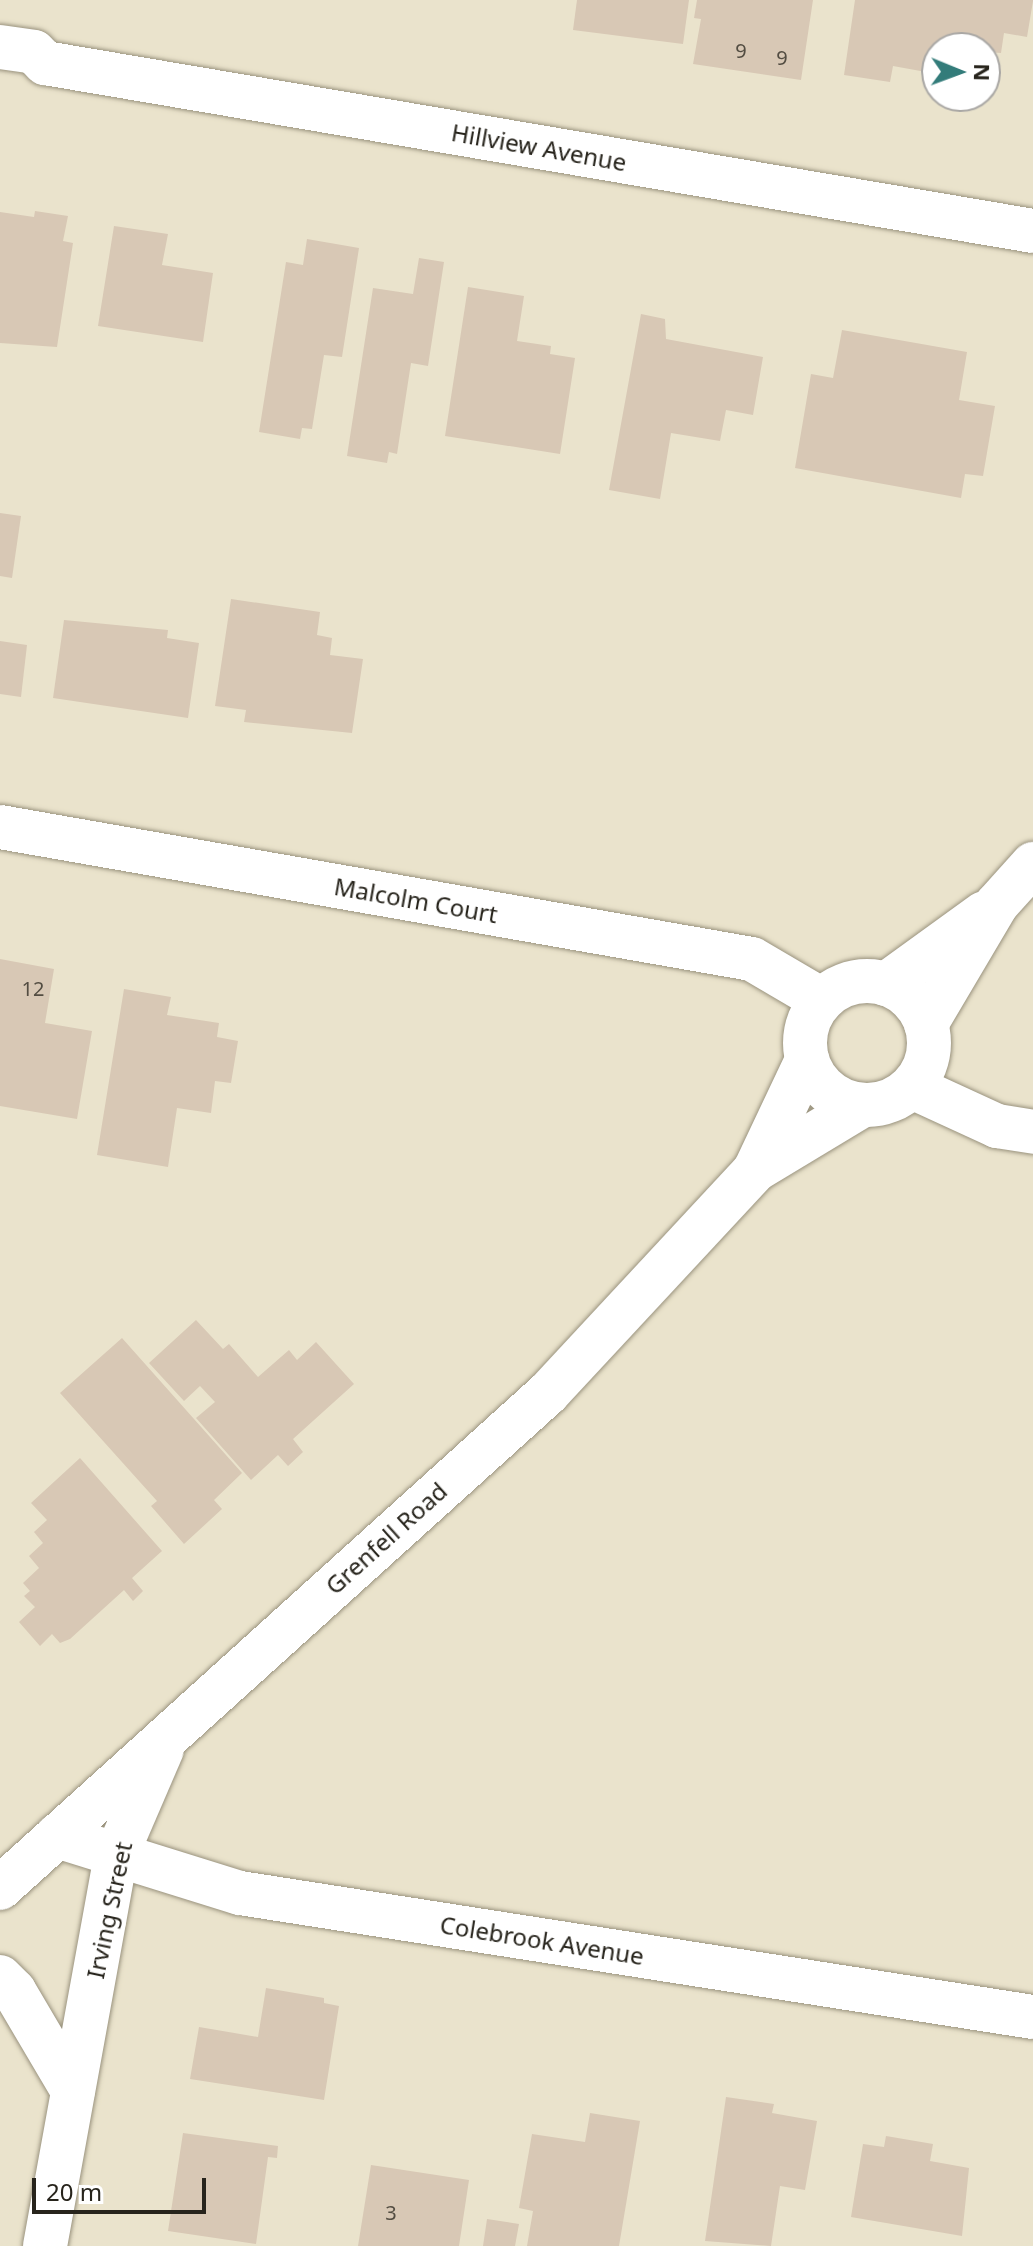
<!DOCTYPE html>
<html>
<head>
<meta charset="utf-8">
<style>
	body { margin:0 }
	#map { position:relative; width:1033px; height:2246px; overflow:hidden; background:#eae3cc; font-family:"Noto Sans",sans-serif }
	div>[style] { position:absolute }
	.building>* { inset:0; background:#d8c8b5 }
	.roads { filter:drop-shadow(0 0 2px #9a937e) drop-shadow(0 0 2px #9a937e) }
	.minor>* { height:44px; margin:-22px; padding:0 22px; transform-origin:22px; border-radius:22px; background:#fff }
	.minor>.ring { margin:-22px; padding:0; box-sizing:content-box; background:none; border:44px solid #fff; border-radius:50% }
	span { translate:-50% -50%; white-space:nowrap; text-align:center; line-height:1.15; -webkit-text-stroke:8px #fff; paint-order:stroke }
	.number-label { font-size:20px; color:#534d42 }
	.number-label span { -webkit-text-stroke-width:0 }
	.street-label { font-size:24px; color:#27241c }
	.north { position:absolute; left:921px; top:32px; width:80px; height:80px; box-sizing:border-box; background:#fff; border:2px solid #a9a7a4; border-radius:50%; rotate:91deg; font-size:22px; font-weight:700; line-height:32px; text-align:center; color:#27241c }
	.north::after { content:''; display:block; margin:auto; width:28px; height:36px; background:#337c7a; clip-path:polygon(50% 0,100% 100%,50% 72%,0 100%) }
	.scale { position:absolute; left:32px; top:2178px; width:174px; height:36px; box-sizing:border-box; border:4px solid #27241c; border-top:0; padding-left:10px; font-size:24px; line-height:28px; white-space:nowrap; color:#27241c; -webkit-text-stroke:6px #fff; paint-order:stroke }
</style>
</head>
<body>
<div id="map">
	<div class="building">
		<div style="clip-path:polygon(577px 0,689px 0,683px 44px,573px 30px)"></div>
		<div style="clip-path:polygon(697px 0,813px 0,801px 80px,693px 64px,701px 19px,694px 18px)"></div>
		<div style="clip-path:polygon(855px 0,1033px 0,1033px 1px,1027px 37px,1004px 33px,1001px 53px,937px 48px,937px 74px,893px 66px,890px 82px,844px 75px)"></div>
		<div style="clip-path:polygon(35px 211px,68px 216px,63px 241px,73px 243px,57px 347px,0 343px,0 212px,34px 217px)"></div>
		<div style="clip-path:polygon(114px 226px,168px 234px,162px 265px,213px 273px,203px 342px,98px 326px)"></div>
		<div style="clip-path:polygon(307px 239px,359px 248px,342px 357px,324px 355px,312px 429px,302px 428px,300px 439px,259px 432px,286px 262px,303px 265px)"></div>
		<div style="clip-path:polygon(419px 258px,444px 262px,428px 366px,411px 363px,397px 454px,389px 452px,387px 463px,347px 456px,373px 288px,413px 294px)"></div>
		<div style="clip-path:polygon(468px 287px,524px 296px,517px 341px,551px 346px,550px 354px,575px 358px,560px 454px,445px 436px)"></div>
		<div style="clip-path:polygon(641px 314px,665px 319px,666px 339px,763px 357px,753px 415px,726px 410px,720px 441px,671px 433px,660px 499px,609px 490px)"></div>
		<div style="clip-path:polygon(842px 330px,967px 352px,959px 400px,995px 406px,983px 476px,965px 474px,961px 498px,795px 468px,811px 374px,833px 378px)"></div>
		<div style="clip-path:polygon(0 513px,21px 516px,12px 578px,0 576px)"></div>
		<div style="clip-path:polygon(231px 599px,320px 612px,317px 635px,332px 638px,330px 655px,363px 659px,352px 733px,244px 722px,246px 710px,215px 706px)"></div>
		<div style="clip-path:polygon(64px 620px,168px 630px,167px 638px,199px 643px,188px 718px,53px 698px)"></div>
		<div style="clip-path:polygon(0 641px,27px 645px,21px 697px,0 694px)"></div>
		<div style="clip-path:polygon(0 959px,54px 969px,45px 1023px,92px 1031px,77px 1119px,0 1106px)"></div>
		<div style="clip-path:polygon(124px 989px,171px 997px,167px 1015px,219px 1023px,217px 1037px,238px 1041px,231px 1083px,215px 1081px,211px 1113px,177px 1108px,168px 1167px,97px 1155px)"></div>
		<div style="clip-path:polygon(196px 1320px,223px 1349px,229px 1344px,258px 1377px,289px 1350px,297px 1360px,316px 1342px,354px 1384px,293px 1439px,303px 1452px,288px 1466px,278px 1455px,251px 1480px,196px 1418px,215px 1402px,200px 1386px,184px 1401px,149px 1363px)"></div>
		<div style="clip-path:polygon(122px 1338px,242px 1473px,214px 1500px,222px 1509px,184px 1544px,151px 1506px,157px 1501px,60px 1393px)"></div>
		<div style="clip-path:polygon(80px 1458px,162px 1551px,132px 1578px,143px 1591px,133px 1601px,124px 1590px,70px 1639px,60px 1643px,52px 1634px,40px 1646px,19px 1622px,35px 1607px,24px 1596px,30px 1591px,23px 1583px,39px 1568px,29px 1556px,43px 1543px,34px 1532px,47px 1520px,31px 1503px)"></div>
		<div style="clip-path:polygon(266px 1988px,324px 1998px,324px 2003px,339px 2006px,324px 2100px,190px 2079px,199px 2027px,258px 2037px)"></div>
		<div style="clip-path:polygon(726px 2097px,774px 2104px,772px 2113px,817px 2121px,805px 2190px,780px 2186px,771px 2246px,705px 2241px)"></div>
		<div style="clip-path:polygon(590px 2113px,640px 2121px,619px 2246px,527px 2246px,533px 2211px,519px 2208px,532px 2134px,585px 2142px)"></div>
		<div style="clip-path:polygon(183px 2133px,278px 2146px,277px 2158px,268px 2157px,256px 2244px,168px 2231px)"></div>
		<div style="clip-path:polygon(886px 2136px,933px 2144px,930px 2161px,969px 2168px,962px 2236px,851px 2217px,863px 2144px,884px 2147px)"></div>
		<div style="clip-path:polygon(371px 2165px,469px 2180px,459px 2246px,358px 2246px)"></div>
		<div style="clip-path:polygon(487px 2219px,519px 2224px,515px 2246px,483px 2246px)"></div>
	</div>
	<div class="roads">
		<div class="minor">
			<div style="left:0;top:47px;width:34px;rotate:8deg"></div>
			<div style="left:34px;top:52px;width:16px;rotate:45deg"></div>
			<div style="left:45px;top:63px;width:1002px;rotate:9.65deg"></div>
			<div style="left:0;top:827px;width:763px;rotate:9.96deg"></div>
			<div style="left:752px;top:959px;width:81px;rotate:30.4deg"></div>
			<div class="ring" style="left:805px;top:981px;width:80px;height:80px"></div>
			<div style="left:886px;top:984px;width:121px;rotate:-35.9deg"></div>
			<div style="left:926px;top:1024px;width:139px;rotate:-59.4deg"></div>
			<div style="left:997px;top:904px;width:54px;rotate:-48deg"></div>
			<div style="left:912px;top:1087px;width:94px;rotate:24.6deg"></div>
			<div style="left:997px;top:1126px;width:36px;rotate:9deg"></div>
			<div style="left:755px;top:1170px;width:122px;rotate:-64.7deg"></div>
			<div style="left:57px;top:1836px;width:192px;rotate:17.3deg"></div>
			<div style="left:240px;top:1893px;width:803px;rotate:8.89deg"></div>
			<div style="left:0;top:1888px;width:738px;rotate:-42.09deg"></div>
			<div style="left:548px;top:1393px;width:304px;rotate:-47.1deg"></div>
			<div style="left:755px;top:1170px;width:124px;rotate:-31.1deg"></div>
			<div style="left:0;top:1977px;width:20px;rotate:45deg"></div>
			<div style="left:14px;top:1991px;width:116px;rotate:59.5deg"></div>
			<div style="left:45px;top:2246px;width:396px;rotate:-79.7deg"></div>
			<div style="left:116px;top:1856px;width:116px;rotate:-66.7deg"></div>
		</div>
	</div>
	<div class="number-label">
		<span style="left:741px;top:50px">9</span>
		<span style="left:782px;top:57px">9</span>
		<span style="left:33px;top:988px">12</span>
		<span style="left:391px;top:2212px">3</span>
	</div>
	<div class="street-label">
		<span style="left:539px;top:147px;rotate:10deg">Hillview Avenue</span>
		<span style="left:416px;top:900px;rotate:10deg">Malcolm Court</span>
		<span style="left:386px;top:1538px;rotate:-42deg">Grenfell Road</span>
		<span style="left:109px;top:1910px;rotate:-78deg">Irving Street</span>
		<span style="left:542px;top:1940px;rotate:9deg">Colebrook Avenue</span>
	</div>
	<div class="north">N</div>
	<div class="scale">20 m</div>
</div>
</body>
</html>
